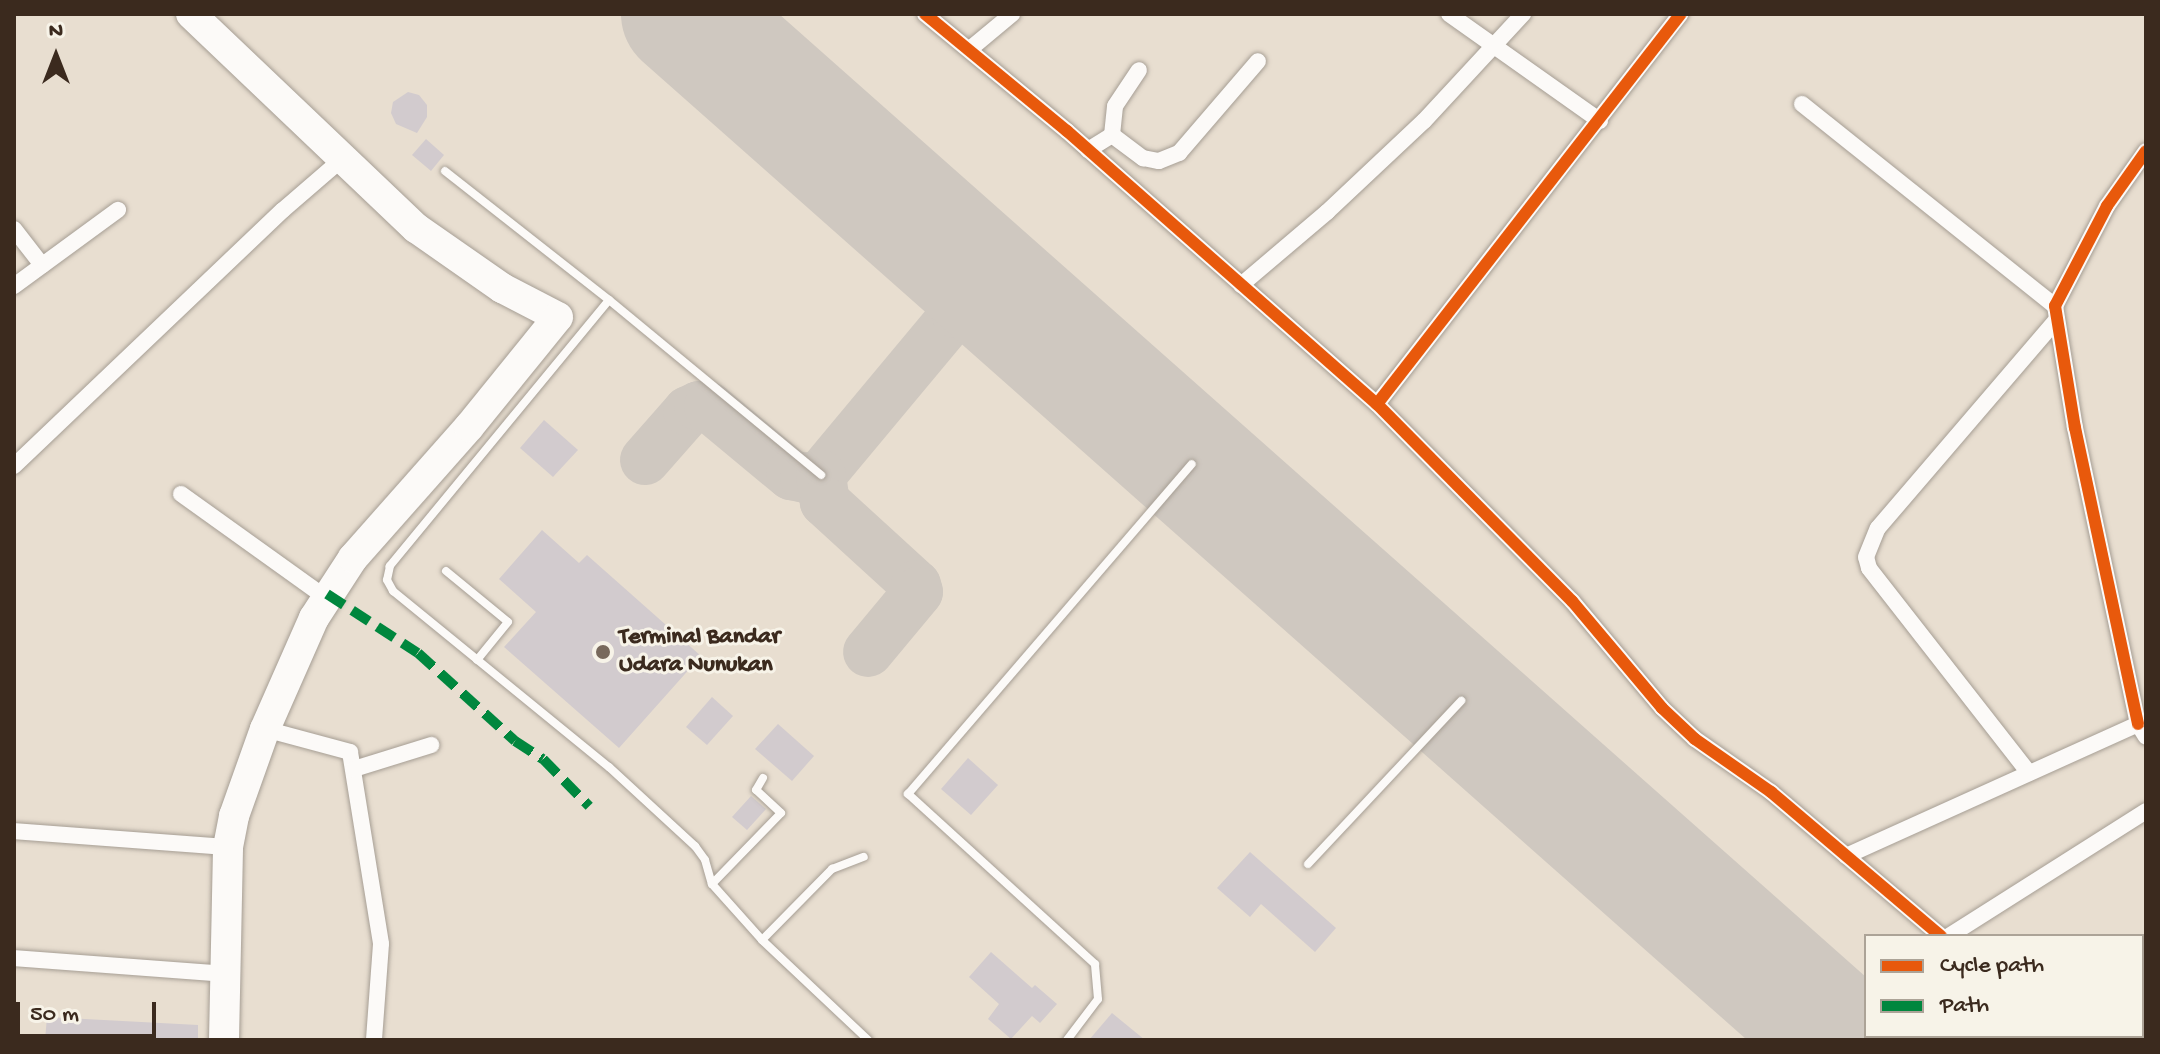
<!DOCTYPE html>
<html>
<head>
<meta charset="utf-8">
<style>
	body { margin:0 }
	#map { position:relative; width:2160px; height:1054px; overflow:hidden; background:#e8ded0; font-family:"Gochi Hand",sans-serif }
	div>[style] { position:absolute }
	.taxiway>* { height:50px; margin:-25px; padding:0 25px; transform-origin:25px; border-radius:25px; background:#cfc8c0 }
	.runway>* { height:126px; margin:-63px; padding:0 63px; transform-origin:63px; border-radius:63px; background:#cfc8c0 }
	.building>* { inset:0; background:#d2cbce }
	.roads { filter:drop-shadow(0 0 2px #a69e94) drop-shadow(0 0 2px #a69e94) }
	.lane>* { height:8px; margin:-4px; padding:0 4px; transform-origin:4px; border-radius:4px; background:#fcfaf8 }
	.street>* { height:16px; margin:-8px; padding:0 8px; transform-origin:8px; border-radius:8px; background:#fcfaf8 }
	.highway>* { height:30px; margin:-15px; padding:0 15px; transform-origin:15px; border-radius:15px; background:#fcfaf8 }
	.quiet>* { height:10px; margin-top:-5px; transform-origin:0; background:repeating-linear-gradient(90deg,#00873e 0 20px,transparent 0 30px) }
	.cycleway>* { height:12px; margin:-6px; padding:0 6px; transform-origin:6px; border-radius:6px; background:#e8590c }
	.dots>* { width:22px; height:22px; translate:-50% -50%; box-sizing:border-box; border:4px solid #f7f3e8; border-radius:50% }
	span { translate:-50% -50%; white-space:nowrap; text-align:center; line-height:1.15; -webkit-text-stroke:6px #f7f3e8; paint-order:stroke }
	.poi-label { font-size:24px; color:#3b2a1e; font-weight:700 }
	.left { translate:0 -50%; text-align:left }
	.frame { position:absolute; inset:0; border:16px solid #3b2a1e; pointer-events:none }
	.legend { position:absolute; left:1864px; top:934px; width:280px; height:104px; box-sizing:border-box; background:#f7f3e8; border:2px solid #aca397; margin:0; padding:10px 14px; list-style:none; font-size:24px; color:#3b2a1e }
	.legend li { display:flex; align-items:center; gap:16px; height:40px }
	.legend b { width:40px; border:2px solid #aca397 }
	.north { position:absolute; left:16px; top:16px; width:80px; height:80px; -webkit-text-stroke:6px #f7f3e8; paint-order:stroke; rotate:0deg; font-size:22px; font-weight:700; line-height:32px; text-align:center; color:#3b2a1e }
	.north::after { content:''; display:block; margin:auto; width:28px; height:36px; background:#3b2a1e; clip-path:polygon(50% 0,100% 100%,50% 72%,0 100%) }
	.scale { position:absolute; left:16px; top:1002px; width:140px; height:36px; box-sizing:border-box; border:4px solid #3b2a1e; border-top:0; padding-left:10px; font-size:24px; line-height:28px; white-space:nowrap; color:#3b2a1e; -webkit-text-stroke:6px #f7f3e8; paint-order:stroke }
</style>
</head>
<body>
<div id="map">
	<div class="taxiway">
		<div style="left:956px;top:313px;width:27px;rotate:-15deg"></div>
		<div style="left:982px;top:306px;width:33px;rotate:2deg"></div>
		<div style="left:645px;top:460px;width:65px;rotate:-48.7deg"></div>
		<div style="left:688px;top:411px;width:12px;rotate:-24deg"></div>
		<div style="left:699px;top:406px;width:10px;rotate:6deg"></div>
		<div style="left:709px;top:407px;width:107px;rotate:39.7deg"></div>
		<div style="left:791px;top:475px;width:14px;rotate:12deg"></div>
		<div style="left:805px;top:478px;width:16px;rotate:-11deg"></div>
		<div style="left:821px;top:475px;width:211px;rotate:-50.2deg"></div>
		<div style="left:956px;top:313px;width:33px;rotate:-85deg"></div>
		<div style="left:959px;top:280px;width:27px;rotate:-100deg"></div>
		<div style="left:821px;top:475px;width:27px;rotate:82deg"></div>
		<div style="left:825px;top:502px;width:123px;rotate:42.4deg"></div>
		<div style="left:916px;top:585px;width:7px;rotate:74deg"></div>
		<div style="left:918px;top:592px;width:78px;rotate:129.8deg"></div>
	</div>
	<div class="runway">
		<div style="left:684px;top:14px;width:1547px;rotate:41.54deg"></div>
	</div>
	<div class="building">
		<div style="clip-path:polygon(408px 92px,419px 95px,427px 105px,427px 117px,417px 133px,396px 124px,391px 113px,393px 102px)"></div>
		<div style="clip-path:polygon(426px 139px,444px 155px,431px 171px,412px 155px)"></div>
		<div style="clip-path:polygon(544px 420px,578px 450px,553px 477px,520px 448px)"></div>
		<div style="clip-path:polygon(542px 530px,579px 563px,587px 555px,701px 656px,619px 748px,504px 647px,536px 612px,499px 579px)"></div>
		<div style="clip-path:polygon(712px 697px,733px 716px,707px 745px,686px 727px)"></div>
		<div style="clip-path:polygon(778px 724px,814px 756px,792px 781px,755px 749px)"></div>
		<div style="clip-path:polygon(968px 758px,998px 785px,971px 815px,941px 789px)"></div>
		<div style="clip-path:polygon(751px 796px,766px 809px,747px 830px,732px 817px)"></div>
		<div style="clip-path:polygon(1250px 852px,1336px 928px,1315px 952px,1261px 904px,1250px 917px,1217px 888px)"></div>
		<div style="clip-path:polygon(991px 952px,1032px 988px,1035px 985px,1057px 1004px,1040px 1023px,1032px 1016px,1011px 1039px,988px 1019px,999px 1004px,969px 977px)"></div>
		<div style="clip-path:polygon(1112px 1013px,1145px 1040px,1089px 1040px)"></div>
		<div style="clip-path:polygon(47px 1017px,198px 1025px,198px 1040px,45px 1040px)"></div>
	</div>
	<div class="roads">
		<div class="lane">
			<div style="left:445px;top:171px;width:209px;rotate:38.2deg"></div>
			<div style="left:609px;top:300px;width:275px;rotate:39.5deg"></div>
			<div style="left:609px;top:300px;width:345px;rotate:129.5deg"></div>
			<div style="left:390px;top:566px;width:14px;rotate:102deg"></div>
			<div style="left:387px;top:580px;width:13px;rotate:61deg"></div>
			<div style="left:393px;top:591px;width:279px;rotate:39.2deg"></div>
			<div style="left:609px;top:767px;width:117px;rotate:42.6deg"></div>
			<div style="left:695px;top:846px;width:17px;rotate:54deg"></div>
			<div style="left:705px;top:860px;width:25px;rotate:74deg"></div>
			<div style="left:712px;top:884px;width:75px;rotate:48.2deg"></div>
			<div style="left:762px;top:940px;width:146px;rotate:43.3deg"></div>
			<div style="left:446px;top:571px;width:80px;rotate:39.4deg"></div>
			<div style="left:508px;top:622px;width:49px;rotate:129.2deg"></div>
			<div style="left:1308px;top:864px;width:224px;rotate:-46.8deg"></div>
			<div style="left:712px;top:884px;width:99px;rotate:-45.8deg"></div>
			<div style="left:781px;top:813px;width:34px;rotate:-137deg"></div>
			<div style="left:756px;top:790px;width:14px;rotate:-60deg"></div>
			<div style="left:762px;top:940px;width:100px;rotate:-45.4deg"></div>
			<div style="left:832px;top:869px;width:34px;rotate:-21deg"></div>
			<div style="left:1067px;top:1040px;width:51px;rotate:-52.9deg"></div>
			<div style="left:1098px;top:999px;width:35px;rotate:-95deg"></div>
			<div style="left:1095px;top:964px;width:253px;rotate:-137.7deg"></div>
			<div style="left:908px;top:794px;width:435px;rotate:-49.3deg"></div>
		</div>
		<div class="street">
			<div style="left:925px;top:14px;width:184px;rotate:39.5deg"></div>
			<div style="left:1067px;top:131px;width:413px;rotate:41.4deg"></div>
			<div style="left:1377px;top:404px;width:277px;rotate:45.3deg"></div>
			<div style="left:1572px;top:601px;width:140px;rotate:49.9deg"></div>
			<div style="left:1662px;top:708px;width:45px;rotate:43.2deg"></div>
			<div style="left:1695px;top:739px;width:93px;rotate:34.9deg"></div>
			<div style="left:1771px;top:792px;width:223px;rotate:40.3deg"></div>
			<div style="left:1449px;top:14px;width:185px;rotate:35.3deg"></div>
			<div style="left:970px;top:49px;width:55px;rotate:-39.8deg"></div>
			<div style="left:1802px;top:104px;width:324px;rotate:38.6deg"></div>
			<div style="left:1112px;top:135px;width:29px;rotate:-84deg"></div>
			<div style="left:1115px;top:106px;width:43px;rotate:-56.3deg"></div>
			<div style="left:1088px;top:150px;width:28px;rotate:-32deg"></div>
			<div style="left:1112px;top:135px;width:39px;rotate:37deg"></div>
			<div style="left:1143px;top:158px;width:16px;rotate:11deg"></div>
			<div style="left:1159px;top:161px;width:22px;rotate:-22deg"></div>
			<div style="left:1179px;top:153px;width:121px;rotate:-49.3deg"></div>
			<div style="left:14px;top:229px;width:46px;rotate:52.1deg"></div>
			<div style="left:1241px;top:285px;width:113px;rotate:-40.3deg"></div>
			<div style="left:1327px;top:212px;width:133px;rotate:-43.2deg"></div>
			<div style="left:1424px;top:121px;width:146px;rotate:-47.2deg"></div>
			<div style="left:14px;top:286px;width:129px;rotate:-36.2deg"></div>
			<div style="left:1377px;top:404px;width:494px;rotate:-52.1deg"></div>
			<div style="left:14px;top:466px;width:371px;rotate:-43.6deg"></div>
			<div style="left:283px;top:210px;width:78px;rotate:-40.8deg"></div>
			<div style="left:181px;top:494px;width:177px;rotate:35.6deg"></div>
			<div style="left:2138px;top:724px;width:303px;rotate:-102deg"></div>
			<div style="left:2075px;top:428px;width:124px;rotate:-99.3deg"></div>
			<div style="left:2055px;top:306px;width:113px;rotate:-62.5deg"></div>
			<div style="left:2107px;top:206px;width:67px;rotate:-54.7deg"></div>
			<div style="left:265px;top:729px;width:88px;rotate:15.1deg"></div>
			<div style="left:350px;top:752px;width:194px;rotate:80.8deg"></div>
			<div style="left:381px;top:944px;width:96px;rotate:94.2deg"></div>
			<div style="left:354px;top:769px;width:81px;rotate:-17.3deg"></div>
			<div style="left:2029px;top:773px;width:260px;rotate:-128deg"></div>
			<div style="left:1869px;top:568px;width:11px;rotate:-105deg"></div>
			<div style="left:1866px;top:557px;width:31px;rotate:-68deg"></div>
			<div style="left:1878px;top:528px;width:275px;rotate:-49.4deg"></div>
			<div style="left:14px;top:831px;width:215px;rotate:4.3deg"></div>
			<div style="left:1846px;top:856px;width:320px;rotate:-24.3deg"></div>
			<div style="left:2138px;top:724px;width:15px;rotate:58deg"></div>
			<div style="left:1949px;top:936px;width:233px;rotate:-32.4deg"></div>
			<div style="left:14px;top:958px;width:212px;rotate:4.3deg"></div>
			<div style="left:2058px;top:1036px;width:6px;rotate:39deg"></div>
		</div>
		<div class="highway">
			<div style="left:191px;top:14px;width:311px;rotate:43.6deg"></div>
			<div style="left:416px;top:228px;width:105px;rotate:34.9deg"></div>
			<div style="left:502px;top:288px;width:63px;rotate:27.4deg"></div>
			<div style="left:224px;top:1040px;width:193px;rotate:-88.8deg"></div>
			<div style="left:228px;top:847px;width:32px;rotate:-79deg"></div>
			<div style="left:234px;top:816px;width:92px;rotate:-70.4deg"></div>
			<div style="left:265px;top:729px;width:121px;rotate:-66.2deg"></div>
			<div style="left:314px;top:618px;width:72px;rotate:-57deg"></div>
			<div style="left:353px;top:558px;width:175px;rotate:-48.5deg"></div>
			<div style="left:469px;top:427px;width:141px;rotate:-51deg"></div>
		</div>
	</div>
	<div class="quiet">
		<div style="left:327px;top:594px;width:108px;rotate:33deg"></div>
		<div style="left:418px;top:653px;width:131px;rotate:42.2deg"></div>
		<div style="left:515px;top:741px;width:33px;rotate:33deg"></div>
		<div style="left:543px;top:759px;width:66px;rotate:45.6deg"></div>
	</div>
	<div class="cycleway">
		<div style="left:925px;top:14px;width:184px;rotate:39.5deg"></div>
		<div style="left:1067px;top:131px;width:413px;rotate:41.4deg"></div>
		<div style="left:1377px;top:404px;width:277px;rotate:45.3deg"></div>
		<div style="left:1572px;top:601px;width:140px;rotate:49.9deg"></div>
		<div style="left:1662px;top:708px;width:45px;rotate:43.2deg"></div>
		<div style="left:1695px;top:739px;width:93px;rotate:34.9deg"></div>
		<div style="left:1771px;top:792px;width:223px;rotate:40.3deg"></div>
		<div style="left:1377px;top:404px;width:494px;rotate:-52.1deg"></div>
		<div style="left:2138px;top:724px;width:303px;rotate:-102deg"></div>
		<div style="left:2075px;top:428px;width:124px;rotate:-99.3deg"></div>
		<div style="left:2055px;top:306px;width:113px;rotate:-62.5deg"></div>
		<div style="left:2107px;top:206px;width:67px;rotate:-54.7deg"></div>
	</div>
	<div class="dots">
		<div style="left:603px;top:652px;background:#78695c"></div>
	</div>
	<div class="poi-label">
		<span class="left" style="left:619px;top:652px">Terminal Bandar<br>Udara Nunukan</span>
	</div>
	<div class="frame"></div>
	<ul class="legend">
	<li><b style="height:10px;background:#e8590c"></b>Cycle path</li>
	<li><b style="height:10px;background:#00873e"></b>Path</li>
	</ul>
	<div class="north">N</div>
	<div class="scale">50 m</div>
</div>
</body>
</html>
